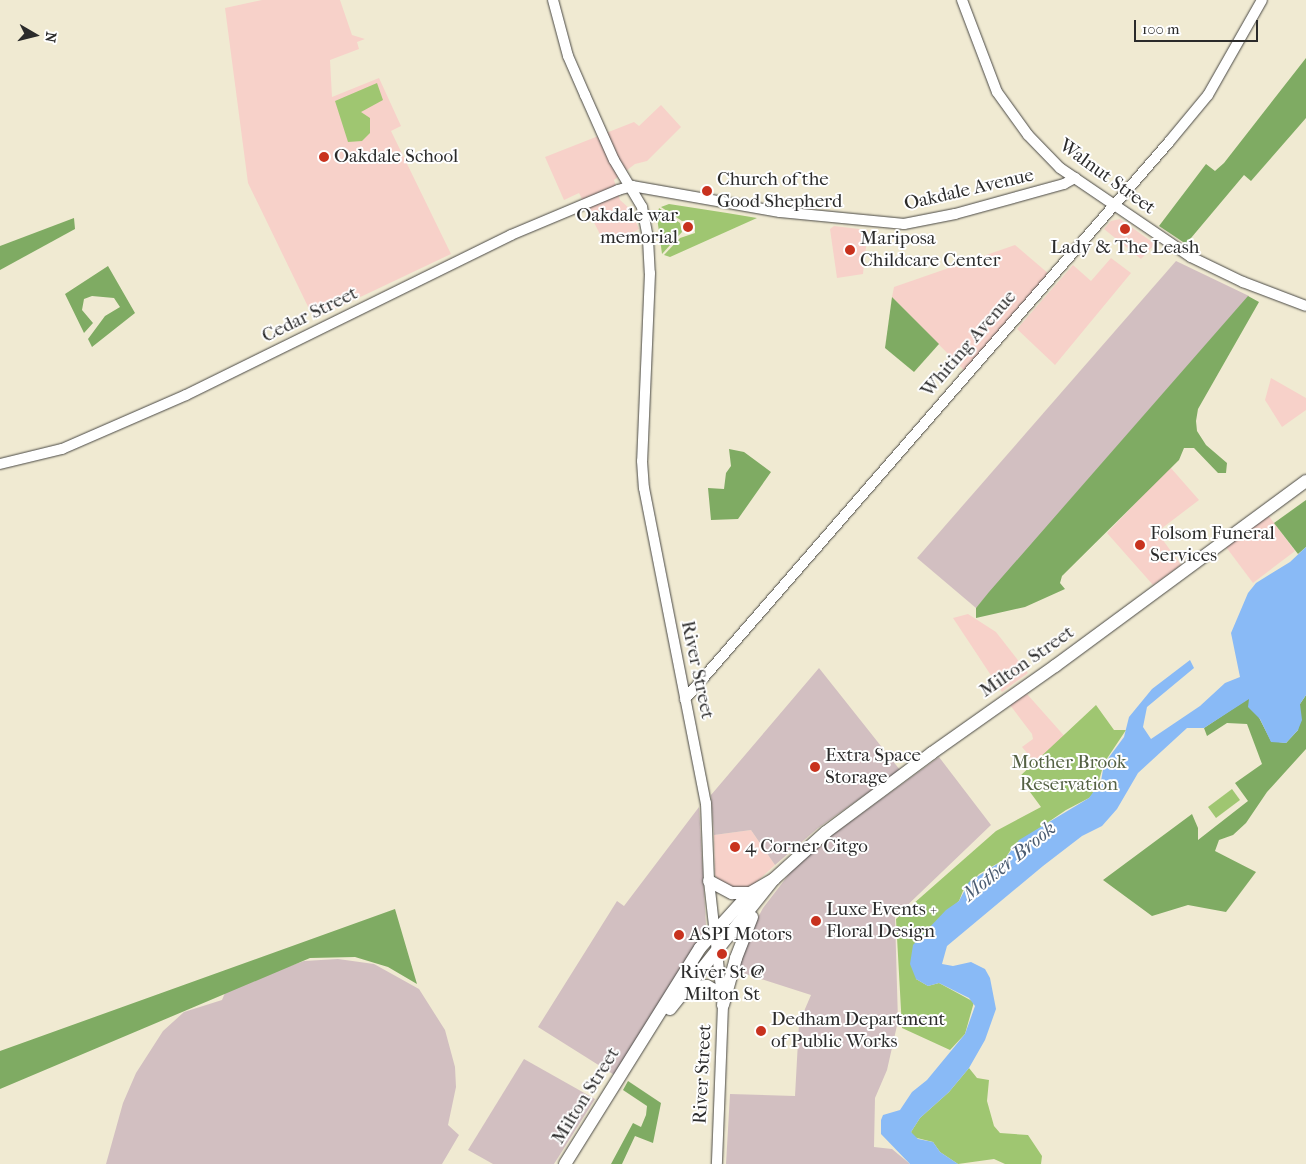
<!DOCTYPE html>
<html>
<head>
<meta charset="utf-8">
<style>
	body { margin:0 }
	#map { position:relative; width:1306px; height:1164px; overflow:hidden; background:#f0ead2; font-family:"IM FELL French Canon",serif }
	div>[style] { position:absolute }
	.built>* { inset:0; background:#f7d1c9 }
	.industrial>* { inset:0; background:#d2bfc1 }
	.green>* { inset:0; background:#9fc671 }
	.forest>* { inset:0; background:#7fab63 }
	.water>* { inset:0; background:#89baf6 }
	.roads { filter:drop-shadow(0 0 1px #494844) drop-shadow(0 0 1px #494844) }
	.tertiary>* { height:10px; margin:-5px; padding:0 5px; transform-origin:5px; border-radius:5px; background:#fff }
	.primary>* { height:12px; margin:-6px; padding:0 6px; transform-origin:6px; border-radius:6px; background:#fff }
	.dots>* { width:14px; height:14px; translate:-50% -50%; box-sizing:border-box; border:2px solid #fff; border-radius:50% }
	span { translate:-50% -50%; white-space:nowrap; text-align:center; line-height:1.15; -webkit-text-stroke:4px #fff; paint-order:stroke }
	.poi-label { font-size:19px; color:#2b2b2b }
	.left { translate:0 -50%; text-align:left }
	.right { translate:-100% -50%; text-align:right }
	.street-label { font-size:19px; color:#2b2b2b }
	.park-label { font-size:19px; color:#546144 }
	.water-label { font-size:20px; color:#4c5d72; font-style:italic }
	.north { position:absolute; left:10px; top:10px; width:50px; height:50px; -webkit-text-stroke:4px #fff; paint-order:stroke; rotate:98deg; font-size:14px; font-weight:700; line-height:20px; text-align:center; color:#2b2b2b }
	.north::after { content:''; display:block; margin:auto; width:18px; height:22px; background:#2b2b2b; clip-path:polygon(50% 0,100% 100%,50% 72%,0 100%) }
	.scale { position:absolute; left:1134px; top:20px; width:124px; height:22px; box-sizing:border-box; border:2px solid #2b2b2b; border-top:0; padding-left:6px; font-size:15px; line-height:18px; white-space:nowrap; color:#2b2b2b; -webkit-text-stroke:4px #fff; paint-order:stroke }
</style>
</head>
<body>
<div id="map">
	<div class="built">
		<div style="clip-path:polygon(262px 0,340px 0,352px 35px,365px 39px,357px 42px,359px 49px,330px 60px,332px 97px,379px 78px,401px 126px,391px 131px,451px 254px,314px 319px,248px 183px,225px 8px)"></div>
		<div style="clip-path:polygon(661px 105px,681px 127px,647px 161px,635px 164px,614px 180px,620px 200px,630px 209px,639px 229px,606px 246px,579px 193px,564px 200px,545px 157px,634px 122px,639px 126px)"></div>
		<div style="clip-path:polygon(1120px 219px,1155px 244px,1141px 259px,1104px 229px,1111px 221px)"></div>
		<div style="clip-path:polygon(834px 226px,868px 230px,863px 274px,837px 278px,830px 229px)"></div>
		<div style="clip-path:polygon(1015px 245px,1049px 274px,965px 371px,892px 297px,894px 287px)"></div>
		<div style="clip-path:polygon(1111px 258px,1131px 273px,1055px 365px,1017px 329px,1073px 265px,1091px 281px)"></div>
		<div style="clip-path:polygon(1271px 378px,1306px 398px,1306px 410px,1282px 427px,1265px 400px)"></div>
		<div style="clip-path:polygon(1170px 467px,1199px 500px,1157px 532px,1181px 565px,1153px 585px,1107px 533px)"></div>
		<div style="clip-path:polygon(1268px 515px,1295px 551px,1253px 583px,1226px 547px)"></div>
		<div style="clip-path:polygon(968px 614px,996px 632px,1028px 673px,1002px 692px,953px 618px)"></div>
		<div style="clip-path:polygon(1027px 694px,1067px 739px,1039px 767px,1022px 747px,1033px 739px,1032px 734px,1010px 705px)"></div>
		<div style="clip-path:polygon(751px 830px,775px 865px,752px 886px,742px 890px,719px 882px,715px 875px,714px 835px)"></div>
	</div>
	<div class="industrial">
		<div style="clip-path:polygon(1176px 261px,1249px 296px,976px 608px,917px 558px)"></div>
		<div style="clip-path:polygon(819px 668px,900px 770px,818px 828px,775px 865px,751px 830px,714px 835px,711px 795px)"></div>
		<div style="clip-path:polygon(939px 757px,991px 825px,895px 917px,898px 1021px,887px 1070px,875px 1098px,874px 1147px,892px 1149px,910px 1164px,726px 1164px,730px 1094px,795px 1096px,799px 1023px,811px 995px,736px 971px,746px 940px,763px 908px,793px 869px,831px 836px)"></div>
		<div style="clip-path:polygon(699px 807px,706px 925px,696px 950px,616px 1076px,538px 1027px,617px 901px,624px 906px)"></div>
		<div style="clip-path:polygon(338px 959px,374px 964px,419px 989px,445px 1030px,455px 1067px,456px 1087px,448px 1125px,459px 1135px,442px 1164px,106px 1164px,123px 1103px,136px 1073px,163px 1031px,184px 1012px,222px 1000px,227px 988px,304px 961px)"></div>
		<div style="clip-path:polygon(524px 1059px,595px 1099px,554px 1164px,493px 1164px,468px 1150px)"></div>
	</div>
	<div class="green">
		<div style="clip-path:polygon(377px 83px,383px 100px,361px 112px,370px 118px,370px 133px,362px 141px,348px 142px,335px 101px)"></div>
		<div style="clip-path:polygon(669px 204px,727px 213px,757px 218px,670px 257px,664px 255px,680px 238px,695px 233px,694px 220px,682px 221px,661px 207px)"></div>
		<div style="clip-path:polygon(659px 208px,680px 223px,682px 232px,662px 254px,657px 217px)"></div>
		<div style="clip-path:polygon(1096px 705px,1114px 730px,1126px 730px,1104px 763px,1096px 791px,1089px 798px,1066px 810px,1013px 846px,1005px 859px,979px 874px,963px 891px,959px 901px,927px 930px,916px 979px,928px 986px,939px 983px,974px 1002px,965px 1034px,950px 1050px,902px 1028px,896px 919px,996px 831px,1041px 807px,1019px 777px)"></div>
		<div style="clip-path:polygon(1232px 789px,1240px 800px,1216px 818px,1208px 807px)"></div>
		<div style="clip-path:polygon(969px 1068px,977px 1078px,989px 1080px,987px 1101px,994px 1126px,1000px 1133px,1028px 1135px,1042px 1156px,1041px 1164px,1005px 1164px,994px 1159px,958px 1164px,940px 1152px,933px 1142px,913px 1137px,911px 1132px,920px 1118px,949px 1092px)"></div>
	</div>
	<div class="forest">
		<div style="clip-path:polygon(1306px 58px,1306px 118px,1251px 181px,1244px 175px,1186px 244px,1159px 226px,1206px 164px,1215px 171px,1224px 163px)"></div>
		<div style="clip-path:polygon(74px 218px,75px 229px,0 270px,0 246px)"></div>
		<div style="clip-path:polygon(108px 266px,135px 313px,92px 347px,88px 339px,105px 316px,120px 307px,114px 298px,92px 296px,84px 299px,82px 310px,93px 323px,84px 333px,65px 294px)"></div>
		<div style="clip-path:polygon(1248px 296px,1259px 302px,1198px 409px,1196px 421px,1197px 431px,1206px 445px,1227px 463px,1226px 473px,1218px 473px,1194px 448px,1184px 448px,1179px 460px,1062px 576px,1060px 583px,1065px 589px,1025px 607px,976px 618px,976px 608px,989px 592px)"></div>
		<div style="clip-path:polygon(892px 297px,939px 344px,914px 372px,885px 348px)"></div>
		<div style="clip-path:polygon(729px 449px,744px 452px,771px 472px,738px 519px,711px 520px,708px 488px,724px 489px,726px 473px,731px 466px)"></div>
		<div style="clip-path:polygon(1306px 500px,1306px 547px,1298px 554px,1274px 523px)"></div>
		<div style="clip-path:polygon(1306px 695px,1306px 749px,1267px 792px,1246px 823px,1233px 835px,1219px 840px,1215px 851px,1256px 872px,1226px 912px,1188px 905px,1152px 916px,1103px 880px,1192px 814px,1198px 828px,1198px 840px,1248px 801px,1235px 783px,1262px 764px,1247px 724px,1227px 723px,1207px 736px,1204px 728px,1249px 698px,1271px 741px,1286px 743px,1298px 730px,1300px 704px)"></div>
		<div style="clip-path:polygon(395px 909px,417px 984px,388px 967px,355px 957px,310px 958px,0 1089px,0 1051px)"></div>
		<div style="clip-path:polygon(628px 1081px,661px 1103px,653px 1143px,635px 1136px,622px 1164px,611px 1164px,633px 1123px,641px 1127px,646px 1115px,647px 1106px,623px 1090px)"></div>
	</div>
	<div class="water">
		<div style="clip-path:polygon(1306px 547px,1306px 695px,1300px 704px,1302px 720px,1298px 730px,1286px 743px,1271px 742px,1260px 719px,1248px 707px,1249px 699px,1204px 728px,1187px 728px,1138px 773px,1117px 809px,1102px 826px,1082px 836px,1043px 866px,947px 946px,942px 964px,953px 966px,971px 962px,985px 969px,990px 978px,996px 1009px,985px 1040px,969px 1068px,949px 1092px,920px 1118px,911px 1132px,918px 1139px,933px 1142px,940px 1152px,958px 1164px,910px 1164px,881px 1134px,881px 1120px,883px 1115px,900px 1110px,912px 1092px,927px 1080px,965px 1034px,975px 1006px,969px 998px,939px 983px,928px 986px,916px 979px,910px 964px,913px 945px,946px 910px,959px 901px,969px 882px,1005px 859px,1019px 840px,1089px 798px,1101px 781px,1104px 764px,1124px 737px,1129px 717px,1152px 689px,1190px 660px,1194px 668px,1147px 707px,1143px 727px,1151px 739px,1200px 706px,1225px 683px,1240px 677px,1231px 633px,1248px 593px,1256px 583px,1290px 562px)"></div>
	</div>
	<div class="roads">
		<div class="tertiary">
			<div style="left:553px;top:0;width:58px;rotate:75deg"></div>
			<div style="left:568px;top:56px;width:43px;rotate:66.4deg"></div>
			<div style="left:585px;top:95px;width:71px;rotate:66deg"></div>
			<div style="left:614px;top:160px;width:55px;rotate:59.2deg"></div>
			<div style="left:642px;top:207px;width:33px;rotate:79deg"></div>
			<div style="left:648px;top:239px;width:34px;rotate:87deg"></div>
			<div style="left:650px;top:273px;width:188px;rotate:92.4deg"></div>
			<div style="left:642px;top:461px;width:27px;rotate:86deg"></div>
			<div style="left:644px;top:488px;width:321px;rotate:78.9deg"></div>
			<div style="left:706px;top:803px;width:78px;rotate:87.8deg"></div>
			<div style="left:709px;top:881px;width:125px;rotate:83.6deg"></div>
			<div style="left:723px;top:1005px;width:159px;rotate:92.2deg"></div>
			<div style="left:962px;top:0;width:98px;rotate:69.2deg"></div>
			<div style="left:997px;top:92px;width:53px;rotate:54.2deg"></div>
			<div style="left:1028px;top:135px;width:46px;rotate:45.9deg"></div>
			<div style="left:1060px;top:168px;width:158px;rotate:34.2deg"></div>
			<div style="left:1191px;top:257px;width:58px;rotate:25.7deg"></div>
			<div style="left:1243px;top:282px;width:67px;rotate:20.9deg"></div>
			<div style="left:0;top:464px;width:64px;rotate:-13.6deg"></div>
			<div style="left:62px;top:449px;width:135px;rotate:-23.5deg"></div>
			<div style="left:186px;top:395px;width:362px;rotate:-26.2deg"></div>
			<div style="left:511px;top:235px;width:116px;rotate:-22.8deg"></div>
			<div style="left:618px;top:190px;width:15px;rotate:-16deg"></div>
			<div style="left:632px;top:186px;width:150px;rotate:10deg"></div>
			<div style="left:780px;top:212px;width:125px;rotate:5.5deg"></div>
			<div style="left:904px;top:224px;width:52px;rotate:-11.1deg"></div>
			<div style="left:955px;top:214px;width:113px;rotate:-15.4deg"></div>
			<div style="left:1064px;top:184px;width:13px;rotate:-29deg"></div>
			<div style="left:685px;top:699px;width:738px;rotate:-49.01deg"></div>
			<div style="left:1169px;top:142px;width:61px;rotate:-50.3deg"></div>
			<div style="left:1208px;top:95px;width:109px;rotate:-60.4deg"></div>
		</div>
		<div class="primary">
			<div style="left:709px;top:881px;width:26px;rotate:28deg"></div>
			<div style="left:732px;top:893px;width:18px"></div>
			<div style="left:689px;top:987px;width:18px;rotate:-3deg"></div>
			<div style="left:707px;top:986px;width:18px;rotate:29deg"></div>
			<div style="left:723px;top:1005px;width:49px;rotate:-74.5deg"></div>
			<div style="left:736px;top:958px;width:44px;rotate:-68.7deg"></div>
			<div style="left:670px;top:1009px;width:165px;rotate:-51.4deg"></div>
			<div style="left:565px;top:1164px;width:255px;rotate:-58deg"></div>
			<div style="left:700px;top:948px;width:74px;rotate:-47.7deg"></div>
			<div style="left:750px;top:893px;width:28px;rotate:-30deg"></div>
			<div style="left:774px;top:879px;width:70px;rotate:-42.1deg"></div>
			<div style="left:826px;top:832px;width:132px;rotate:-36.7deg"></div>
			<div style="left:932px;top:753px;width:151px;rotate:-35.3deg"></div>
			<div style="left:1055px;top:666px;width:312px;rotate:-36.4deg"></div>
		</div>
	</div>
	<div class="dots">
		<div style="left:324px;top:157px;background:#c8321e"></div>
		<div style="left:707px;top:191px;background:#c8321e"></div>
		<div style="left:688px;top:227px;background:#c8321e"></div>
		<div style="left:1125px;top:229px;background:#c8321e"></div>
		<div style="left:850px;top:250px;background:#c8321e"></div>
		<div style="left:1140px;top:545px;background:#c8321e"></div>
		<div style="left:815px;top:767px;background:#c8321e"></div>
		<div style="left:735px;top:847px;background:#c8321e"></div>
		<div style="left:816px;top:921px;background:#c8321e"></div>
		<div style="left:679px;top:935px;background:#c8321e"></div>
		<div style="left:722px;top:954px;background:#c8321e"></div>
		<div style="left:761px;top:1031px;background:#c8321e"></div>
	</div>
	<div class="poi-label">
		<span class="left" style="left:334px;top:157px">Oakdale School</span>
		<span class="left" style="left:717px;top:191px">Church of the<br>Good Shepherd</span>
		<span class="right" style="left:678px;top:227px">Oakdale war<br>memorial</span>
		<span class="left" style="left:860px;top:250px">Mariposa<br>Childcare Center</span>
		<span style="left:1125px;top:248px">Lady &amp; The Leash</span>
		<span class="left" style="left:1150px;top:545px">Folsom Funeral<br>Services</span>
		<span class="left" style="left:825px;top:767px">Extra Space<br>Storage</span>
		<span class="left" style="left:745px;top:847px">4 Corner Citgo</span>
		<span class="left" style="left:826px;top:921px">Luxe Events +<br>Floral Design</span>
		<span class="left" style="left:689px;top:935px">ASPI Motors</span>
		<span style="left:722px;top:984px">River St @<br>Milton St</span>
		<span class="left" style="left:771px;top:1031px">Dedham Department<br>of Public Works</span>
	</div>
	<div class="street-label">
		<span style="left:1107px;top:177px;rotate:36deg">Walnut Street</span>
		<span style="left:969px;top:190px;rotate:-13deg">Oakdale Avenue</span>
		<span style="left:310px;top:315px;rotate:-26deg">Cedar Street</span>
		<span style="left:969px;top:344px;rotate:-49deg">Whiting Avenue</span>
		<span style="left:1027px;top:662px;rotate:-35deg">Milton Street</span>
		<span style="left:697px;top:670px;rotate:78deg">River Street</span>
		<span style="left:703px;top:1074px;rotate:-87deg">River Street</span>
		<span style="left:586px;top:1096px;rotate:-58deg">Milton Street</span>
	</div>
	<div class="park-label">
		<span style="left:1069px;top:774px">Mother Brook<br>Reservation</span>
	</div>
	<div class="water-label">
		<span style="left:1009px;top:861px;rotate:-39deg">Mother Brook</span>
	</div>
	<div class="north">N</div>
	<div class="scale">100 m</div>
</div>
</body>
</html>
